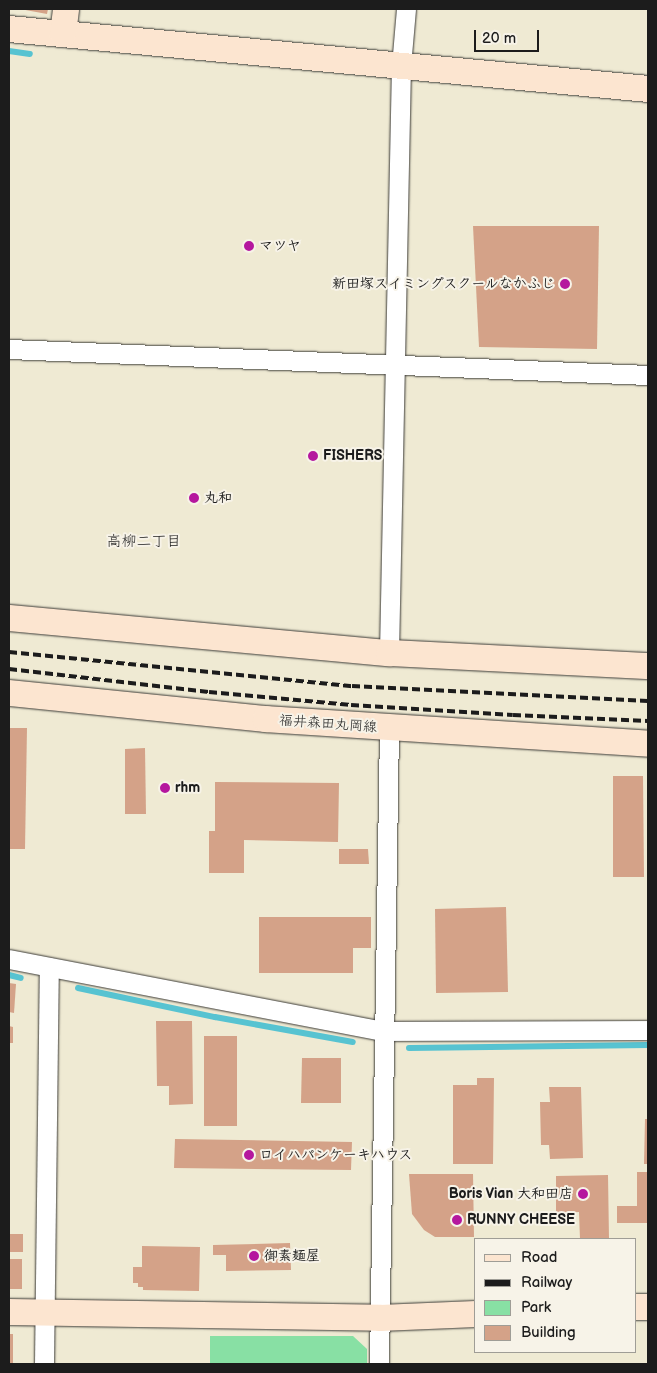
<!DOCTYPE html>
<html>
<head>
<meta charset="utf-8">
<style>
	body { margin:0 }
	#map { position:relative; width:657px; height:1373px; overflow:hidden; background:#efead3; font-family:"Balsamiq Sans","Klee One",sans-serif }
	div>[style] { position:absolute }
	.green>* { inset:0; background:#88e0a4 }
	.stream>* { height:6px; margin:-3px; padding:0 3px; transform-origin:3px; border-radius:3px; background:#57c3d1 }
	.building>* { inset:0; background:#d4a288 }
	.roads { filter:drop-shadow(0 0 1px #3c3b37) drop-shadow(0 0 1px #3c3b37) }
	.street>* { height:19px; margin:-9.5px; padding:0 9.5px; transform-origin:9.5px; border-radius:9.5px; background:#fff }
	.secondary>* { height:26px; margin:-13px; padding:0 13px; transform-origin:13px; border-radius:13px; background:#fce5d0 }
	.rail>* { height:4px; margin-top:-2px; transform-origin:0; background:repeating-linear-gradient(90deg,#1c1c1c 0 8px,transparent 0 12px) }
	.dots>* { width:14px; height:14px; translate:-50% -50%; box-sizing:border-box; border:2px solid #f7f3e8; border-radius:50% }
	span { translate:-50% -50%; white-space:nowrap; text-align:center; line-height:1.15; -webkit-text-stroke:4px #f7f3e8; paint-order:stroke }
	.poi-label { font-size:14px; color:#1c1c1c; font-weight:700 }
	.left { translate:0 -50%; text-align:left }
	.right { translate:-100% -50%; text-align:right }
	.street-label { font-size:14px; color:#1c1c1c }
	.neighbourhood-label { font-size:15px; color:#1c1c1c }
	.frame { position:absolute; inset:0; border:10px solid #1c1c1c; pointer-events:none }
	.legend { position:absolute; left:474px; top:1238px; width:162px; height:115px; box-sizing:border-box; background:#f7f3e8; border:1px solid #9f9d96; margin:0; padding:6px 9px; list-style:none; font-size:15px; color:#1c1c1c }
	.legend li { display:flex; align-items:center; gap:10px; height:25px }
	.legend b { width:25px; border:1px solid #9f9d96 }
	.scale { position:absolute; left:474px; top:30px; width:65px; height:22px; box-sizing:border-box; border:2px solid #1c1c1c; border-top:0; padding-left:6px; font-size:15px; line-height:18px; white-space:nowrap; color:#1c1c1c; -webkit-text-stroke:4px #f7f3e8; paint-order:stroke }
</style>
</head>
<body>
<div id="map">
	<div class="green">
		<div style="clip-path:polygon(210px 1336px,353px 1336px,367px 1349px,367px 1364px,210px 1364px)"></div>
	</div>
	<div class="stream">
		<div style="left:9px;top:51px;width:21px;rotate:8deg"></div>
		<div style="left:9px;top:975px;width:12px;rotate:14deg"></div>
		<div style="left:78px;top:988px;width:140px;rotate:12deg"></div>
		<div style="left:215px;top:1017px;width:140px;rotate:10.3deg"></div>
		<div style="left:409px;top:1048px;width:239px;rotate:-0.7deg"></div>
	</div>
	<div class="building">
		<div style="clip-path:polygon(20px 9px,48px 9px,47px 14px)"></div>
		<div style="clip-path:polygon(473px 226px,599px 226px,597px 349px,479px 347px)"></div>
		<div style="clip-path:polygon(9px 728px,27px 728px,25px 849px,9px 849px)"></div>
		<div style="clip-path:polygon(145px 748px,146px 814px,125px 814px,125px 749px)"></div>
		<div style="clip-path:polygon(613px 776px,643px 776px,644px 877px,613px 877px)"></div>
		<div style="clip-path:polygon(215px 782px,339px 783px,338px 842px,244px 840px,244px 873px,209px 873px,209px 831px,215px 831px)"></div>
		<div style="clip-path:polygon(339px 849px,368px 849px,369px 864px,339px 864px)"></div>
		<div style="clip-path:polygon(506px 907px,508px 992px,436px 993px,435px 909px)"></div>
		<div style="clip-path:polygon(259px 917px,371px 917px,371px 948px,353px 948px,353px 973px,259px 973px)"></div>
		<div style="clip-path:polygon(9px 983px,16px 984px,14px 1013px,9px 1012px)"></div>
		<div style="clip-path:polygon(156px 1021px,192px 1021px,193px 1104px,169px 1105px,169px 1086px,157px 1086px)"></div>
		<div style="clip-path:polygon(9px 1026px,13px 1027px,13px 1043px,9px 1043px)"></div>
		<div style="clip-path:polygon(204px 1036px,237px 1036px,237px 1126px,204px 1126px)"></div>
		<div style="clip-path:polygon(302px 1058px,341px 1058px,341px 1103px,301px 1103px)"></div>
		<div style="clip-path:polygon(477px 1078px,494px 1078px,493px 1164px,453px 1164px,453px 1085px,477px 1085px)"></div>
		<div style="clip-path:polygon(549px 1087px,581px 1087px,583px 1158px,550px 1159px,549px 1145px,541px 1145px,540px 1102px,550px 1102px)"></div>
		<div style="clip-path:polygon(645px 1119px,648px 1119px,648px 1164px,644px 1164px)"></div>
		<div style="clip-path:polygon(175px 1139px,352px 1142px,351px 1170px,174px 1168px)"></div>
		<div style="clip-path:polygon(637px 1172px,648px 1172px,648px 1223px,617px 1223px,617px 1206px,637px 1206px)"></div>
		<div style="clip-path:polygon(409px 1174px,473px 1174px,474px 1237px,435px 1237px,424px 1230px,412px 1214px)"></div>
		<div style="clip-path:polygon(608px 1175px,609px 1239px,580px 1239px,579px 1212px,556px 1213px,556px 1176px)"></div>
		<div style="clip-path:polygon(9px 1234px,23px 1234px,23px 1252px,9px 1252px)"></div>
		<div style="clip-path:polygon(290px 1243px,291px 1270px,226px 1271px,226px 1255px,213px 1255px,213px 1245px)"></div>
		<div style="clip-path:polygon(142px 1246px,200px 1247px,199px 1291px,143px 1290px,143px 1287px,138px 1287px,138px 1283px,133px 1283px,133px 1267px,142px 1267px)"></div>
		<div style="clip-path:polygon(9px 1259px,22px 1259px,22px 1289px,9px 1289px)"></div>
		<div style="clip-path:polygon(9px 1334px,13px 1334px,13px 1364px,9px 1364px)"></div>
	</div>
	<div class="roads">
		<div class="street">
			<div style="left:9px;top:349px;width:640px;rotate:2.33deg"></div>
			<div style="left:389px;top:653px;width:587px;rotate:-88.83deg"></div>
			<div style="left:401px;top:66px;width:57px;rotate:-85deg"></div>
			<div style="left:9px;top:959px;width:381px;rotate:10.9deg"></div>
			<div style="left:383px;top:1031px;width:265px;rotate:-0.2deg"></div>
			<div style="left:44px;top:1364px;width:397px;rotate:-89.3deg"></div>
			<div style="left:379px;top:1364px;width:636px;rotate:-89.1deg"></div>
		</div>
		<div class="secondary">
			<div style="left:9px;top:29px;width:642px;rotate:5.36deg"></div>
			<div style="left:63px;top:34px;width:25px;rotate:-83deg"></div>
			<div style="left:9px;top:618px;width:382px;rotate:5.3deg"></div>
			<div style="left:389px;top:653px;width:259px;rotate:2.9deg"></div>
			<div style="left:9px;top:693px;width:258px;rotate:5.8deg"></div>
			<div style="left:266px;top:719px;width:383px;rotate:3.7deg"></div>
			<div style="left:636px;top:1307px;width:12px"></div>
			<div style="left:9px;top:1312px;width:371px;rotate:0.9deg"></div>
			<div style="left:380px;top:1318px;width:96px;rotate:-2.4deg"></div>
		</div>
	</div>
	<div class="rail">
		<div style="left:9px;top:652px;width:345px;rotate:5.7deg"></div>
		<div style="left:352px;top:686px;width:296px;rotate:2.9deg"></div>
		<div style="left:9px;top:669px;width:201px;rotate:6.6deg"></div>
		<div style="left:209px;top:692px;width:143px;rotate:5.2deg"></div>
		<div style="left:351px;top:705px;width:162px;rotate:3.5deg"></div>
		<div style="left:513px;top:715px;width:135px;rotate:2.5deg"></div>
	</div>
	<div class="dots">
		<div style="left:249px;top:246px;background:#b5179e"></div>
		<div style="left:565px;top:284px;background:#b5179e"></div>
		<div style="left:313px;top:456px;background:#b5179e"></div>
		<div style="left:194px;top:498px;background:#b5179e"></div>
		<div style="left:165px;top:788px;background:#b5179e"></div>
		<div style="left:249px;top:1155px;background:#b5179e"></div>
		<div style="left:583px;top:1194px;background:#b5179e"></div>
		<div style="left:457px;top:1220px;background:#b5179e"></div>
		<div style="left:254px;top:1256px;background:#b5179e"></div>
	</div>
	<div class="poi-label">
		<span class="left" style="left:259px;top:246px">マツヤ</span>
		<span class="right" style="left:555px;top:284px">新田塚スイミングスクールなかふじ</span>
		<span class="left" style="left:323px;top:456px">FISHERS</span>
		<span class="left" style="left:204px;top:498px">丸和</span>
		<span class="left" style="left:175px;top:788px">rhm</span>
		<span class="left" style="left:259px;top:1155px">ロイハパンケーキハウス</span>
		<span class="right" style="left:573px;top:1194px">Boris Vian 大和田店</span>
		<span class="left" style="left:467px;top:1220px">RUNNY CHEESE</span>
		<span class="left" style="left:264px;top:1256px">御素麺屋</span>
	</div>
	<div class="street-label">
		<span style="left:328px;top:724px;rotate:4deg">福井森田丸岡線</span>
	</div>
	<div class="neighbourhood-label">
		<span style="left:144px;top:542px">高柳二丁目</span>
	</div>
	<div class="frame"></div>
	<ul class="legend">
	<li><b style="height:6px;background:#fce5d0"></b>Road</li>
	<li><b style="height:6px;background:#1c1c1c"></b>Railway</li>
	<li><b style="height:14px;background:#88e0a4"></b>Park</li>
	<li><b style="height:14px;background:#d4a288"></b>Building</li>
	</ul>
	<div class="scale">20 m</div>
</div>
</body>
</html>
